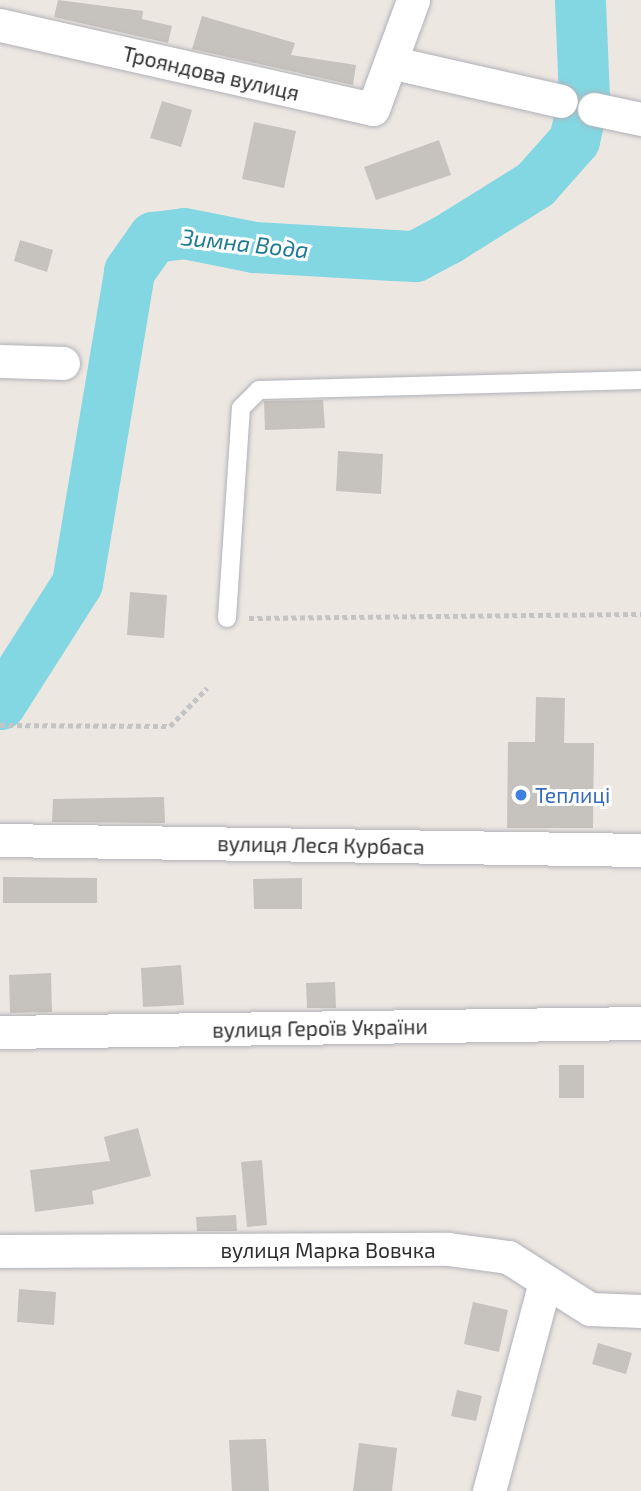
<!DOCTYPE html>
<html>
<head>
<meta charset="utf-8">
<style>
	body { margin:0 }
	#map { position:relative; width:641px; height:1491px; overflow:hidden; background:#ede7e2; font-family:"Exo 2",sans-serif }
	div>[style] { position:absolute }
	.river>* { height:51px; margin:-25.5px; padding:0 25.5px; transform-origin:25.5px; border-radius:25.5px; background:#83d7e2 }
	.building>* { inset:0; background:#c6c2bd }
	.path>* { height:4.5px; margin-top:-2.25px; transform-origin:0; background:repeating-linear-gradient(90deg,#c4c4c4 0 5px,transparent 0 8.5px) }
	.roads { filter:drop-shadow(0 0 2px #afb2b8) drop-shadow(0 0 2px #afb2b8) }
	.service>* { height:18px; margin:-9px; padding:0 9px; transform-origin:9px; border-radius:9px; background:#fff }
	.minor>* { height:33px; margin:-16.5px; padding:0 16.5px; transform-origin:16.5px; border-radius:16.5px; background:#fff }
	.dots>* { width:19px; height:19px; translate:-50% -50%; box-sizing:border-box; border:4px solid #fff; border-radius:50% }
	span { translate:-50% -50%; white-space:nowrap; text-align:center; line-height:1.15; -webkit-text-stroke:6px #fff; paint-order:stroke }
	.street-label { font-size:21px; color:#2e2e2e }
	.shop-label { font-size:21px; color:#366cbe }
	.left { translate:0 -50%; text-align:left }
	.water-label { font-size:23px; color:#1e7b92; font-style:italic }
</style>
</head>
<body>
<div id="map">
	<div class="river">
		<div style="left:0;top:704px;width:143px;rotate:-57.5deg"></div>
		<div style="left:77px;top:583px;width:316px;rotate:-80.5deg"></div>
		<div style="left:129px;top:271px;width:42px;rotate:-54.8deg"></div>
		<div style="left:153px;top:237px;width:31px;rotate:-7deg"></div>
		<div style="left:184px;top:233px;width:71px;rotate:11.3deg"></div>
		<div style="left:254px;top:247px;width:139px;rotate:3.3deg"></div>
		<div style="left:393px;top:255px;width:22px;rotate:3deg"></div>
		<div style="left:415px;top:256px;width:36px;rotate:-28deg"></div>
		<div style="left:447px;top:239px;width:104px;rotate:-32deg"></div>
		<div style="left:535px;top:184px;width:59px;rotate:-48.4deg"></div>
		<div style="left:574px;top:140px;width:44px;rotate:-76.9deg"></div>
		<div style="left:584px;top:97px;width:97px;rotate:-92.4deg"></div>
	</div>
	<div class="building">
		<div style="clip-path:polygon(58px 0,143px 11px,142px 19px,172px 26px,168px 43px,54px 17px)"></div>
		<div style="clip-path:polygon(202px 16px,295px 43px,291px 55px,356px 65px,353px 85px,192px 49px)"></div>
		<div style="clip-path:polygon(162px 101px,192px 110px,181px 147px,150px 138px)"></div>
		<div style="clip-path:polygon(254px 122px,296px 131px,284px 188px,242px 179px)"></div>
		<div style="clip-path:polygon(439px 140px,451px 175px,376px 200px,364px 167px)"></div>
		<div style="clip-path:polygon(20px 240px,53px 250px,47px 272px,14px 261px)"></div>
		<div style="clip-path:polygon(264px 401px,323px 400px,325px 428px,265px 430px)"></div>
		<div style="clip-path:polygon(338px 451px,383px 454px,381px 494px,336px 491px)"></div>
		<div style="clip-path:polygon(130px 592px,167px 595px,164px 638px,127px 635px)"></div>
		<div style="clip-path:polygon(536px 697px,565px 698px,564px 743px,594px 743px,593px 828px,507px 828px,508px 742px,535px 742px)"></div>
		<div style="clip-path:polygon(164px 797px,165px 823px,52px 822px,53px 799px)"></div>
		<div style="clip-path:polygon(3px 877px,97px 878px,97px 903px,3px 903px)"></div>
		<div style="clip-path:polygon(302px 878px,302px 909px,254px 909px,253px 879px)"></div>
		<div style="clip-path:polygon(181px 965px,184px 1005px,143px 1007px,141px 968px)"></div>
		<div style="clip-path:polygon(51px 973px,52px 1012px,10px 1013px,9px 975px)"></div>
		<div style="clip-path:polygon(335px 982px,336px 1008px,307px 1008px,306px 983px)"></div>
		<div style="clip-path:polygon(559px 1065px,584px 1065px,584px 1098px,559px 1098px)"></div>
		<div style="clip-path:polygon(138px 1128px,151px 1176px,92px 1191px,94px 1204px,35px 1212px,30px 1170px,110px 1161px,104px 1137px)"></div>
		<div style="clip-path:polygon(262px 1160px,267px 1225px,247px 1227px,241px 1162px)"></div>
		<div style="clip-path:polygon(236px 1215px,237px 1231px,197px 1231px,196px 1217px)"></div>
		<div style="clip-path:polygon(19px 1289px,56px 1292px,54px 1325px,17px 1322px)"></div>
		<div style="clip-path:polygon(473px 1302px,508px 1310px,499px 1352px,464px 1344px)"></div>
		<div style="clip-path:polygon(598px 1343px,632px 1353px,626px 1374px,592px 1364px)"></div>
		<div style="clip-path:polygon(457px 1390px,482px 1396px,476px 1421px,451px 1416px)"></div>
		<div style="clip-path:polygon(266px 1439px,269px 1491px,232px 1491px,229px 1440px)"></div>
		<div style="clip-path:polygon(359px 1443px,397px 1448px,392px 1491px,353px 1491px)"></div>
	</div>
	<div class="path">
		<div style="left:249px;top:618px;width:392px;rotate:-0.6deg"></div>
		<div style="left:0;top:725px;width:170px;rotate:0.3deg"></div>
		<div style="left:170px;top:726px;width:53px;rotate:-45.8deg"></div>
	</div>
	<div class="roads">
		<div class="service">
			<div style="left:227px;top:618px;width:210px;rotate:-86.2deg"></div>
			<div style="left:241px;top:408px;width:25px;rotate:-45deg"></div>
			<div style="left:259px;top:390px;width:382px;rotate:-1.5deg"></div>
		</div>
		<div class="minor">
			<div style="left:0;top:25px;width:382px;rotate:12.7deg"></div>
			<div style="left:373px;top:109px;width:116px;rotate:-69.8deg"></div>
			<div style="left:394px;top:63px;width:171px;rotate:12.8deg"></div>
			<div style="left:594px;top:109px;width:48px;rotate:12deg"></div>
			<div style="left:0;top:361px;width:63px;rotate:1.8deg"></div>
			<div style="left:0;top:840px;width:641px;rotate:0.89deg"></div>
			<div style="left:0;top:1032px;width:641px;rotate:-0.8deg"></div>
			<div style="left:0;top:1251px;width:448px;rotate:-0.3deg"></div>
			<div style="left:448px;top:1249px;width:61px;rotate:7.6deg"></div>
			<div style="left:508px;top:1257px;width:97px;rotate:32.4deg"></div>
			<div style="left:590px;top:1309px;width:51px;rotate:2.2deg"></div>
			<div style="left:489px;top:1491px;width:216px;rotate:-75deg"></div>
		</div>
	</div>
	<div class="dots">
		<div style="left:521px;top:795px;background:#3f7fe0"></div>
	</div>
	<div class="street-label">
		<span style="left:211px;top:73px;rotate:13deg">Трояндова вулиця</span>
		<span style="left:321px;top:845px;rotate:1deg">вулиця Леся Курбаса</span>
		<span style="left:320px;top:1028px;rotate:-1deg">вулиця Героїв України</span>
		<span style="left:328px;top:1250px">вулиця Марка Вовчка</span>
	</div>
	<div class="shop-label">
		<span class="left" style="left:535px;top:795px">Теплиці</span>
	</div>
	<div class="water-label">
		<span style="left:245px;top:243px;rotate:6deg">Зимна Вода</span>
	</div>
</div>
</body>
</html>
